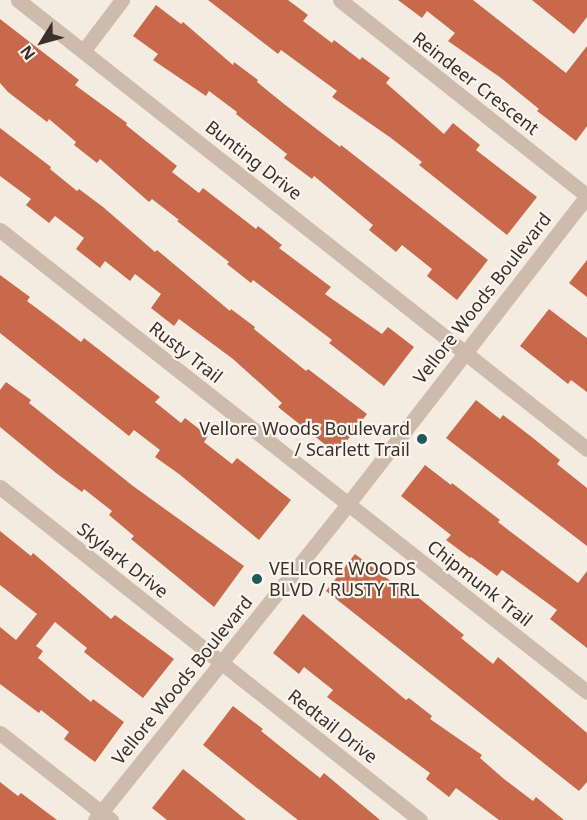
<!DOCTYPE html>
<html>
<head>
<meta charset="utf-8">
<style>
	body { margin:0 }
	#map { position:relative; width:587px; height:820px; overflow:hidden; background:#f4ebe1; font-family:"Noto Sans",sans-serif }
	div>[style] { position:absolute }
	.building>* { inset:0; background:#c8694b }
	.minor>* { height:15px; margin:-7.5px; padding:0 7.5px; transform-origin:7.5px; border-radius:7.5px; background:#cdbbac }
	.dots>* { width:16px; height:16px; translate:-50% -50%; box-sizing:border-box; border:3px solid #fbf5ee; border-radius:50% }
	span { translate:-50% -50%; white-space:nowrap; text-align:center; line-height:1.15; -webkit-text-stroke:4.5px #fbf5ee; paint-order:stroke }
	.street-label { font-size:18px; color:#3b302b }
	.poi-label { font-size:18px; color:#3b302b }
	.right { translate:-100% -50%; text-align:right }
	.left { translate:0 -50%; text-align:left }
	.north { position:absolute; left:12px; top:12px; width:60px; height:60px; -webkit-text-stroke:4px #fbf5ee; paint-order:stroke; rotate:233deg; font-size:16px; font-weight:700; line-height:24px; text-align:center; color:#3b302b }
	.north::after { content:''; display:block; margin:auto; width:21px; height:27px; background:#3b302b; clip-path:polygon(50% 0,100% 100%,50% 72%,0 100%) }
</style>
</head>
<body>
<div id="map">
	<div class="building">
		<div style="clip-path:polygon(208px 0,288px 0,308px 15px,303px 21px,332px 43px,334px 40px,360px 60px,362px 57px,390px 78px,386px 83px,444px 134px,453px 123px,480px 145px,476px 150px,537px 197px,507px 235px,419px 165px,422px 162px,391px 138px,332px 97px,337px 91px,281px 50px,278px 54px)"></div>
		<div style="clip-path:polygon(398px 0,473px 0,566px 73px,587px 46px,587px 126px,576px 141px,537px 111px,539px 109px,501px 78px,448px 41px,455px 33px,427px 11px,422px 18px)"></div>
		<div style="clip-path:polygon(532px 0,587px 0,587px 17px,574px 34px)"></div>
		<div style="clip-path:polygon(156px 5px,181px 24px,183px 22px,233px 65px,234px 62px,258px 80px,257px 82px,284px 104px,340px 147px,341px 145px,488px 260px,457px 300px,427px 276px,432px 269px,402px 245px,396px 252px,369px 230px,373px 225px,314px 176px,312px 179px,284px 158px,287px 154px,236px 114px,237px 112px,209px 91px,206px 96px,153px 60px,158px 54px,133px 36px)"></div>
		<div style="clip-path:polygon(0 19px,79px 80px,75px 85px,127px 123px,126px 125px,177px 166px,172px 172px,199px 193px,203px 188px,256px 229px,258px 226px,282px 245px,279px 248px,331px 287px,325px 294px,382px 334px,388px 327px,414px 347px,384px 386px,329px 343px,332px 340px,253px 280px,251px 283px,227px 264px,229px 262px,177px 221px,179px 220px,152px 199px,149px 202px,100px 159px,97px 163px,74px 145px,76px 142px,49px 119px,47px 122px,8px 92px,0 83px)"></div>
		<div style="clip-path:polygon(0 128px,51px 167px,50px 169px,77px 191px,79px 189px,103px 207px,155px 252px,157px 250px,230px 311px,231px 309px,255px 327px,254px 329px,306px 371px,308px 369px,367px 414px,337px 454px,278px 407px,282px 403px,233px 359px,179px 319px,174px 326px,151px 308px,161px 294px,135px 274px,130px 281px,105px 261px,100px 268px,76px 249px,84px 238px,55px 216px,49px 223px,26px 205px,31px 199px,0 176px)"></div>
		<div style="clip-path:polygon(587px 260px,587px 297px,569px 283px)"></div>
		<div style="clip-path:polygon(0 275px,30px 297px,27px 301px,55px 322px,81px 342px,84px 338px,160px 397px,155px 402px,181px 423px,185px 418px,208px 436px,204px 442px,232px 464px,237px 458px,291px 500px,259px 540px,179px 474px,155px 457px,160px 450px,134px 430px,129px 436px,0 333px)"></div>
		<div style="clip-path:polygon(549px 309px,587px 338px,587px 392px,571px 380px,568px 384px,520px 346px)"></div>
		<div style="clip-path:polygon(6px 382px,31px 400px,29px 403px,133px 486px,244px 566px,214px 607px,131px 539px,134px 536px,109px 515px,112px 511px,84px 489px,82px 492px,56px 473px,0 427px,0 390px)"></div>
		<div style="clip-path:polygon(476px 400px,500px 419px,503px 415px,533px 438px,560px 460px,557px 464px,587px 488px,587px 546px,446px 438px)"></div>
		<div style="clip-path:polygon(425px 465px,451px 485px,452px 483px,500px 520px,498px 522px,578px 583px,587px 571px,587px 648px,550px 619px,557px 610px,502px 570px,497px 576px,471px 557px,470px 558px,446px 540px,451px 535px,401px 496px)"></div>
		<div style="clip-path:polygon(0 531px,31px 556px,33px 553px,111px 619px,115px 615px,174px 659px,143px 698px,84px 652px,87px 648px,55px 622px,36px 646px,43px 651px,38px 658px,91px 702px,93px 699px,124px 722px,95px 762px,64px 739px,69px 732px,41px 710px,39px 713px,0 684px,0 627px,16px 640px,37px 614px,0 585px)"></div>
		<div style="clip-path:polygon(355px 554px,405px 592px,408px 589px,464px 635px,461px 638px,493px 664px,498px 657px,587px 733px,587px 782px,579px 791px,326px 591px)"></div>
		<div style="clip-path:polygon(303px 614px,406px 700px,409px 698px,432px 716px,430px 719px,482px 755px,480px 758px,504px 779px,533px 801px,536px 797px,564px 820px,499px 820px,456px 788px,449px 797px,426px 779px,430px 773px,327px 697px,333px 690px,304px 667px,299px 674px,273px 653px)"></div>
		<div style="clip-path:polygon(233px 706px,263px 729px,261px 731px,286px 751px,320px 778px,324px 773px,380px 820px,298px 820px,262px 792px,203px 745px)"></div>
		<div style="clip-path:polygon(183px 769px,213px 793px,246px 820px,167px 820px,152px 808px)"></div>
		<div style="clip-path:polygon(0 782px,18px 796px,21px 793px,57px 820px,0 820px)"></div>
	</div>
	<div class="minor">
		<div style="left:18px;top:0;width:725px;rotate:38.28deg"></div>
		<div style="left:340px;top:0;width:315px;rotate:38.4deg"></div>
		<div style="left:84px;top:50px;width:63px;rotate:-52.8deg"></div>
		<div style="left:0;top:230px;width:747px;rotate:38.2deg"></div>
		<div style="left:0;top:487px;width:536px;rotate:38.41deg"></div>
		<div style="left:0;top:733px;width:141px;rotate:38.1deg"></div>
		<div style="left:95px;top:820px;width:405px;rotate:-51.3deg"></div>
		<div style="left:348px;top:504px;width:390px;rotate:-52.2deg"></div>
	</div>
	<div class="dots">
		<div style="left:422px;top:439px;background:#1f5a5e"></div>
		<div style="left:257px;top:579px;background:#1f5a5e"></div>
	</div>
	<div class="street-label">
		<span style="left:476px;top:83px;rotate:38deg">Reindeer Crescent</span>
		<span style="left:254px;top:160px;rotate:38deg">Bunting Drive</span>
		<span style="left:482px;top:298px;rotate:-52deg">Vellore Woods Boulevard</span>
		<span style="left:186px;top:352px;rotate:38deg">Rusty Trail</span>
		<span style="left:123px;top:560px;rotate:38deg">Skylark Drive</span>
		<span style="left:480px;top:583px;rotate:38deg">Chipmunk Trail</span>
		<span style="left:182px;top:680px;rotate:-51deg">Vellore Woods Boulevard</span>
		<span style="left:333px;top:726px;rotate:38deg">Redtail Drive</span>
	</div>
	<div class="poi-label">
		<span class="right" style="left:410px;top:439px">Vellore Woods Boulevard<br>/ Scarlett Trail</span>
		<span class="left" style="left:269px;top:579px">VELLORE WOODS<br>BLVD / RUSTY TRL</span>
	</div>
	<div class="north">N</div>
</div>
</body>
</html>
